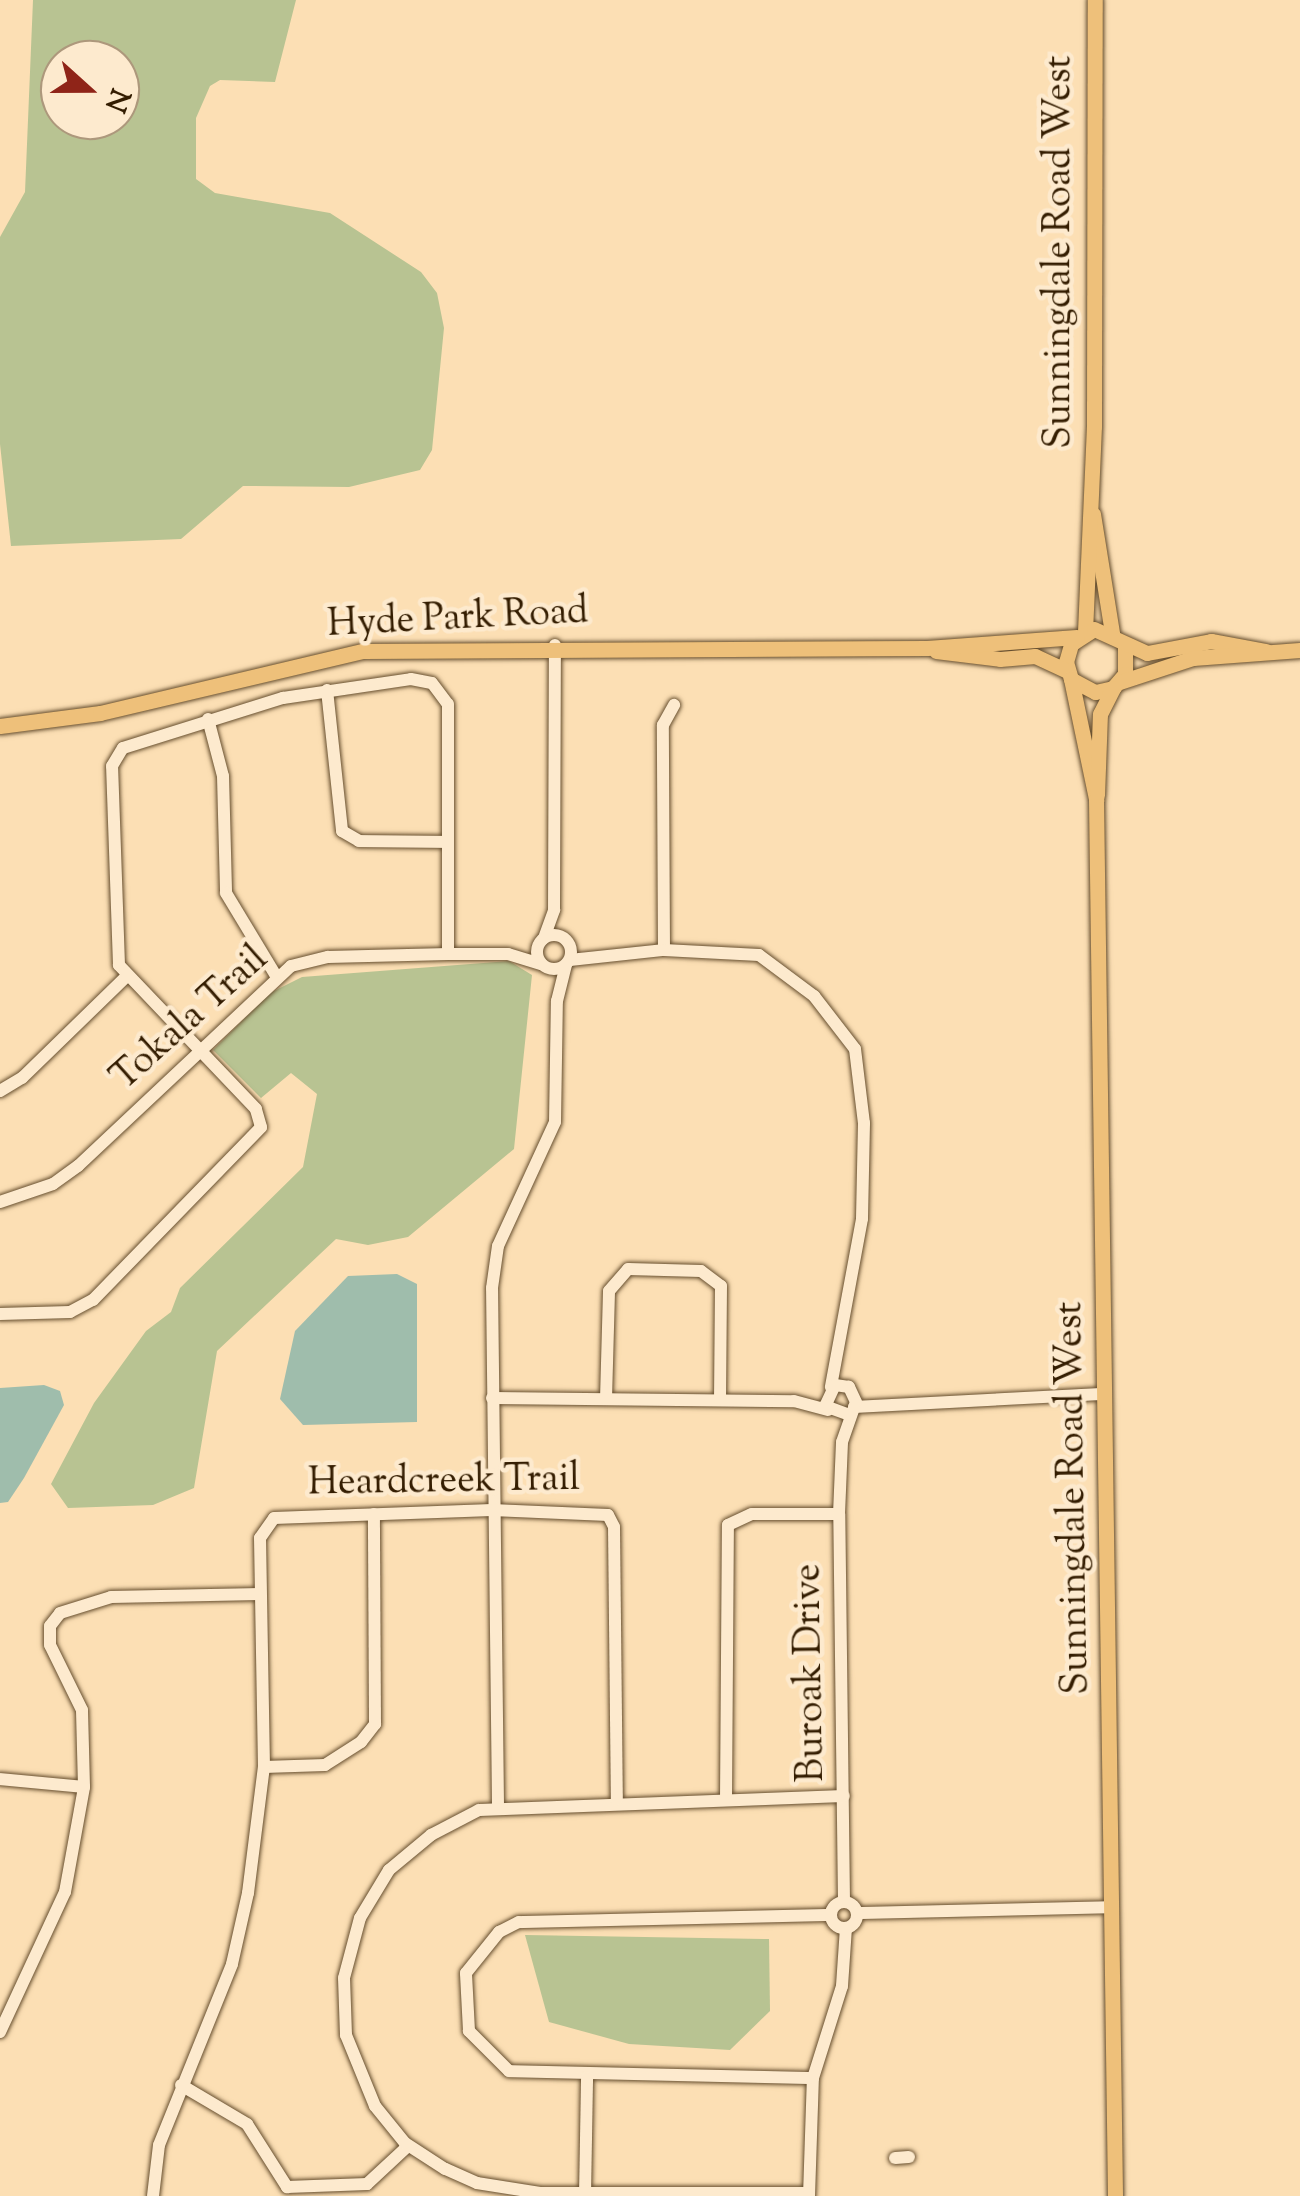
<!DOCTYPE html>
<html>
<head>
<meta charset="utf-8">
<style>
	body { margin:0 }
	#map { position:relative; width:1300px; height:2196px; overflow:hidden; background:#fcdfb4; font-family:"Sorts Mill Goudy",serif }
	div>[style] { position:absolute }
	.green>* { inset:0; background:#b8c392 }
	.water>* { inset:0; background:#9fbdac }
	.roads { filter:drop-shadow(0 0 2px #664e2e) drop-shadow(0 0 2px #664e2e) }
	.minor>* { height:12px; margin:-6px; padding:0 6px; transform-origin:6px; border-radius:6px; background:#fdeace }
	.minor>.ring { margin:-6px; padding:0; box-sizing:content-box; background:none; border:12px solid #fdeace; border-radius:50% }
	.major>* { height:15px; margin:-7.5px; padding:0 7.5px; transform-origin:7.5px; border-radius:7.5px; background:#eec07a }
	span { translate:-50% -50%; white-space:nowrap; text-align:center; line-height:1.15; -webkit-text-stroke:9px #fdeace; paint-order:stroke }
	.street-label { font-size:38px; color:#341d01 }
	.north { position:absolute; left:40px; top:40px; width:100px; height:100px; box-sizing:border-box; background:#fdeace; border:2px solid #ad987c; border-radius:50%; rotate:111deg; font-size:28px; font-weight:700; line-height:40px; text-align:center; color:#341d01 }
	.north::after { content:''; display:block; margin:auto; width:35px; height:45px; background:#8f2418; clip-path:polygon(50% 0,100% 100%,50% 72%,0 100%) }
</style>
</head>
<body>
<div id="map">
	<div class="green">
		<div style="clip-path:polygon(evenodd,33px 0,296px 0,275px 82px,220px 80px,210px 86px,196px 118px,196px 179px,215px 193px,330px 213px,421px 272px,437px 293px,444px 328px,432px 450px,420px 470px,349px 487px,243px 486px,181px 539px,11px 546px,0 444px,0 237px,25px 192px,33px 0,60px 60px,120px 60px,120px 120px,60px 120px,60px 60px)"></div>
		<div style="clip-path:polygon(509px 961px,532px 975px,514px 1149px,408px 1237px,368px 1245px,336px 1239px,217px 1351px,194px 1488px,153px 1505px,68px 1508px,51px 1484px,94px 1403px,146px 1331px,171px 1312px,180px 1288px,303px 1167px,317px 1094px,291px 1073px,261px 1098px,213px 1050px,270px 993px,302px 977px)"></div>
		<div style="clip-path:polygon(525px 1935px,769px 1939px,770px 2011px,730px 2050px,629px 2044px,549px 2022px)"></div>
	</div>
	<div class="water">
		<div style="clip-path:polygon(397px 1274px,417px 1284px,417px 1422px,303px 1425px,280px 1399px,295px 1331px,348px 1276px)"></div>
		<div style="clip-path:polygon(44px 1385px,60px 1391px,64px 1405px,24px 1478px,8px 1502px,0 1503px,0 1388px)"></div>
	</div>
	<div class="roads">
		<div class="minor">
			<div style="left:327px;top:690px;width:142px;rotate:83.9deg"></div>
			<div style="left:342px;top:831px;width:20px;rotate:30deg"></div>
			<div style="left:359px;top:841px;width:89px;rotate:0.6deg"></div>
			<div style="left:208px;top:719px;width:59px;rotate:75.3deg"></div>
			<div style="left:223px;top:776px;width:117px;rotate:88.5deg"></div>
			<div style="left:226px;top:893px;width:97px;rotate:58.9deg"></div>
			<div class="ring" style="left:537px;top:935px;width:22px;height:22px"></div>
			<div style="left:544px;top:938px;width:30px;rotate:-70deg"></div>
			<div style="left:554px;top:910px;width:265px;rotate:-89.8deg"></div>
			<div style="left:664px;top:950px;width:225px;rotate:-90.3deg"></div>
			<div style="left:663px;top:725px;width:23px;rotate:-61deg"></div>
			<div style="left:570px;top:960px;width:95px;rotate:-6.1deg"></div>
			<div style="left:664px;top:950px;width:95px;rotate:3deg"></div>
			<div style="left:759px;top:955px;width:69px;rotate:36.7deg"></div>
			<div style="left:814px;top:996px;width:67px;rotate:52.3deg"></div>
			<div style="left:855px;top:1049px;width:75px;rotate:83.1deg"></div>
			<div style="left:864px;top:1123px;width:96px;rotate:91.2deg"></div>
			<div style="left:862px;top:1219px;width:171px;rotate:100.5deg"></div>
			<div style="left:0;top:1091px;width:26px;rotate:-31deg"></div>
			<div style="left:22px;top:1078px;width:145px;rotate:-44.2deg"></div>
			<div style="left:0;top:1202px;width:56px;rotate:-18.8deg"></div>
			<div style="left:53px;top:1184px;width:31px;rotate:-36deg"></div>
			<div style="left:78px;top:1166px;width:292px;rotate:-43.2deg"></div>
			<div style="left:291px;top:966px;width:38px;rotate:-14deg"></div>
			<div style="left:328px;top:957px;width:120px;rotate:-1.4deg"></div>
			<div style="left:448px;top:954px;width:60px"></div>
			<div style="left:508px;top:954px;width:34px;rotate:17deg"></div>
			<div style="left:0;top:1314px;width:70px;rotate:-1.6deg"></div>
			<div style="left:70px;top:1312px;width:26px;rotate:-28deg"></div>
			<div style="left:93px;top:1300px;width:241px;rotate:-45.8deg"></div>
			<div style="left:261px;top:1127px;width:19px;rotate:-106deg"></div>
			<div style="left:256px;top:1109px;width:199px;rotate:-133.6deg"></div>
			<div style="left:119px;top:965px;width:199px;rotate:-92deg"></div>
			<div style="left:112px;top:766px;width:21px;rotate:-59deg"></div>
			<div style="left:123px;top:748px;width:168px;rotate:-17.4deg"></div>
			<div style="left:283px;top:698px;width:129px;rotate:-8.4deg"></div>
			<div style="left:411px;top:679px;width:21px;rotate:11deg"></div>
			<div style="left:432px;top:683px;width:26px;rotate:53deg"></div>
			<div style="left:448px;top:704px;width:250px;rotate:90deg"></div>
			<div style="left:492px;top:1398px;width:302px;rotate:0.6deg"></div>
			<div style="left:794px;top:1401px;width:35px;rotate:15deg"></div>
			<div style="left:606px;top:1399px;width:108px;rotate:-88.4deg"></div>
			<div style="left:609px;top:1291px;width:29px;rotate:-49deg"></div>
			<div style="left:628px;top:1269px;width:73px;rotate:1.6deg"></div>
			<div style="left:701px;top:1271px;width:25px;rotate:37deg"></div>
			<div style="left:721px;top:1286px;width:114px;rotate:90.5deg"></div>
			<div style="left:854px;top:1407px;width:252px;rotate:-3deg"></div>
			<div style="left:264px;top:1767px;width:61px;rotate:-1.9deg"></div>
			<div style="left:325px;top:1765px;width:43px;rotate:-32.6deg"></div>
			<div style="left:361px;top:1742px;width:23px;rotate:-52deg"></div>
			<div style="left:375px;top:1724px;width:210px;rotate:-90.3deg"></div>
			<div style="left:0;top:1779px;width:84px;rotate:5.4deg"></div>
			<div style="left:726px;top:1800px;width:275px;rotate:-89.6deg"></div>
			<div style="left:728px;top:1525px;width:26px;rotate:-25deg"></div>
			<div style="left:752px;top:1514px;width:87px"></div>
			<div style="left:498px;top:1805px;width:517px;rotate:-90.66deg"></div>
			<div style="left:492px;top:1288px;width:42px;rotate:-81.9deg"></div>
			<div style="left:498px;top:1246px;width:136px;rotate:-65.3deg"></div>
			<div style="left:555px;top:1122px;width:121px;rotate:-89.1deg"></div>
			<div style="left:557px;top:1001px;width:37px;rotate:-76deg"></div>
			<div style="left:844px;top:1902px;width:388px;rotate:-90.7deg"></div>
			<div style="left:839px;top:1514px;width:72px;rotate:-87.6deg"></div>
			<div style="left:842px;top:1442px;width:42px;rotate:-70.7deg"></div>
			<div style="left:856px;top:1402px;width:17px;rotate:-115deg"></div>
			<div style="left:849px;top:1387px;width:14px;rotate:-172deg"></div>
			<div style="left:835px;top:1385px;width:23px;rotate:115deg"></div>
			<div style="left:825px;top:1406px;width:23px;rotate:20deg"></div>
			<div class="ring" style="left:831px;top:1902px;width:14px;height:14px"></div>
			<div style="left:857px;top:1913px;width:256px;rotate:-1.3deg"></div>
			<div style="left:0;top:2032px;width:154px;rotate:-65.1deg"></div>
			<div style="left:65px;top:1892px;width:107px;rotate:-79.7deg"></div>
			<div style="left:84px;top:1787px;width:77px;rotate:-91.5deg"></div>
			<div style="left:82px;top:1710px;width:72px;rotate:-116.2deg"></div>
			<div style="left:50px;top:1645px;width:19px;rotate:-90deg"></div>
			<div style="left:50px;top:1626px;width:16px;rotate:-52deg"></div>
			<div style="left:60px;top:1613px;width:53px;rotate:-17.4deg"></div>
			<div style="left:111px;top:1597px;width:149px;rotate:-1.2deg"></div>
			<div style="left:813px;top:2078px;width:304px;rotate:-178.7deg"></div>
			<div style="left:509px;top:2071px;width:57px;rotate:-135deg"></div>
			<div style="left:469px;top:2031px;width:58px;rotate:-93deg"></div>
			<div style="left:466px;top:1973px;width:53px;rotate:-51.2deg"></div>
			<div style="left:499px;top:1932px;width:22px;rotate:-27deg"></div>
			<div style="left:519px;top:1922px;width:312px;rotate:-1.3deg"></div>
			<div style="left:181px;top:2085px;width:77px;rotate:30.6deg"></div>
			<div style="left:247px;top:2124px;width:75px;rotate:57.6deg"></div>
			<div style="left:287px;top:2187px;width:80px;rotate:-2.1deg"></div>
			<div style="left:367px;top:2184px;width:56px;rotate:-42.8deg"></div>
			<div style="left:895px;top:2158px;width:14px;rotate:-4deg"></div>
			<div style="left:809px;top:2193px;width:269px;rotate:180deg"></div>
			<div style="left:540px;top:2193px;width:64px;rotate:-171deg"></div>
			<div style="left:477px;top:2183px;width:35px;rotate:-156deg"></div>
			<div style="left:445px;top:2169px;width:48px;rotate:-147deg"></div>
			<div style="left:405px;top:2143px;width:48px;rotate:-129deg"></div>
			<div style="left:375px;top:2106px;width:77px;rotate:-112.2deg"></div>
			<div style="left:346px;top:2035px;width:57px;rotate:-92deg"></div>
			<div style="left:344px;top:1978px;width:62px;rotate:-75.1deg"></div>
			<div style="left:360px;top:1918px;width:56px;rotate:-58.9deg"></div>
			<div style="left:389px;top:1870px;width:55px;rotate:-39.8deg"></div>
			<div style="left:431px;top:1835px;width:54px;rotate:-27.5deg"></div>
			<div style="left:479px;top:1810px;width:365px;rotate:-2.2deg"></div>
			<div style="left:153px;top:2196px;width:51px;rotate:-83.3deg"></div>
			<div style="left:159px;top:2145px;width:195px;rotate:-68deg"></div>
			<div style="left:232px;top:1964px;width:73px;rotate:-77.3deg"></div>
			<div style="left:248px;top:1893px;width:127px;rotate:-82.8deg"></div>
			<div style="left:264px;top:1767px;width:229px;rotate:-91deg"></div>
			<div style="left:260px;top:1538px;width:24px;rotate:-55deg"></div>
			<div style="left:274px;top:1518px;width:218px;rotate:-2.1deg"></div>
			<div style="left:492px;top:1510px;width:116px;rotate:2.5deg"></div>
			<div style="left:608px;top:1515px;width:13px;rotate:63deg"></div>
			<div style="left:614px;top:1527px;width:273px;rotate:89.4deg"></div>
			<div style="left:585px;top:2196px;width:119px;rotate:-89deg"></div>
			<div style="left:809px;top:2196px;width:118px;rotate:-88.1deg"></div>
			<div style="left:813px;top:2078px;width:96px;rotate:-72.5deg"></div>
			<div style="left:842px;top:1986px;width:58px;rotate:-86.1deg"></div>
		</div>
		<div class="major">
			<div style="left:1093px;top:514px;width:121px;rotate:80.9deg"></div>
			<div style="left:1085px;top:632px;width:206px;rotate:-87.5deg"></div>
			<div style="left:1094px;top:426px;width:426px;rotate:-89.9deg"></div>
			<div style="left:1125px;top:646px;width:28px;rotate:90deg"></div>
			<div style="left:1125px;top:674px;width:18px;rotate:131deg"></div>
			<div style="left:1113px;top:688px;width:18px;rotate:167deg"></div>
			<div style="left:1095px;top:692px;width:27px;rotate:-152deg"></div>
			<div style="left:1071px;top:679px;width:18px;rotate:-106deg"></div>
			<div style="left:1066px;top:662px;width:19px;rotate:-74deg"></div>
			<div style="left:1071px;top:644px;width:27px;rotate:-33deg"></div>
			<div style="left:1094px;top:629px;width:58px;rotate:24.4deg"></div>
			<div style="left:1147px;top:653px;width:65px;rotate:-10.6deg"></div>
			<div style="left:1211px;top:641px;width:56px;rotate:10.3deg"></div>
			<div style="left:936px;top:651px;width:64px;rotate:7.1deg"></div>
			<div style="left:1000px;top:659px;width:35px;rotate:-5deg"></div>
			<div style="left:1035px;top:656px;width:35px;rotate:25deg"></div>
			<div style="left:1071px;top:679px;width:123px;rotate:78.2deg"></div>
			<div style="left:1096px;top:799px;width:1397px;rotate:89.22deg"></div>
			<div style="left:1120px;top:682px;width:77px;rotate:-18.2deg"></div>
			<div style="left:1193px;top:658px;width:107px;rotate:-4.3deg"></div>
			<div style="left:0;top:726px;width:101px;rotate:-7.4deg"></div>
			<div style="left:100px;top:713px;width:270px;rotate:-13.3deg"></div>
			<div style="left:363px;top:651px;width:564px;rotate:-0.3deg"></div>
			<div style="left:927px;top:648px;width:150px;rotate:-4.2deg"></div>
			<div style="left:1097px;top:795px;width:81px;rotate:-87.9deg"></div>
			<div style="left:1100px;top:714px;width:29px;rotate:-63deg"></div>
		</div>
	</div>
	<div class="street-label">
		<span style="left:1061px;top:252px;rotate:-90deg">Sunningdale Road West</span>
		<span style="left:458px;top:620px;rotate:-3deg">Hyde Park Road</span>
		<span style="left:191px;top:1020px;rotate:-42deg">Tokala Trail</span>
		<span style="left:444px;top:1483px;rotate:-1deg">Heardcreek Trail</span>
		<span style="left:1075px;top:1498px;rotate:-91deg">Sunningdale Road West</span>
		<span style="left:812px;top:1673px;rotate:-91deg">Buroak Drive</span>
	</div>
	<div class="north">N</div>
</div>
</body>
</html>
